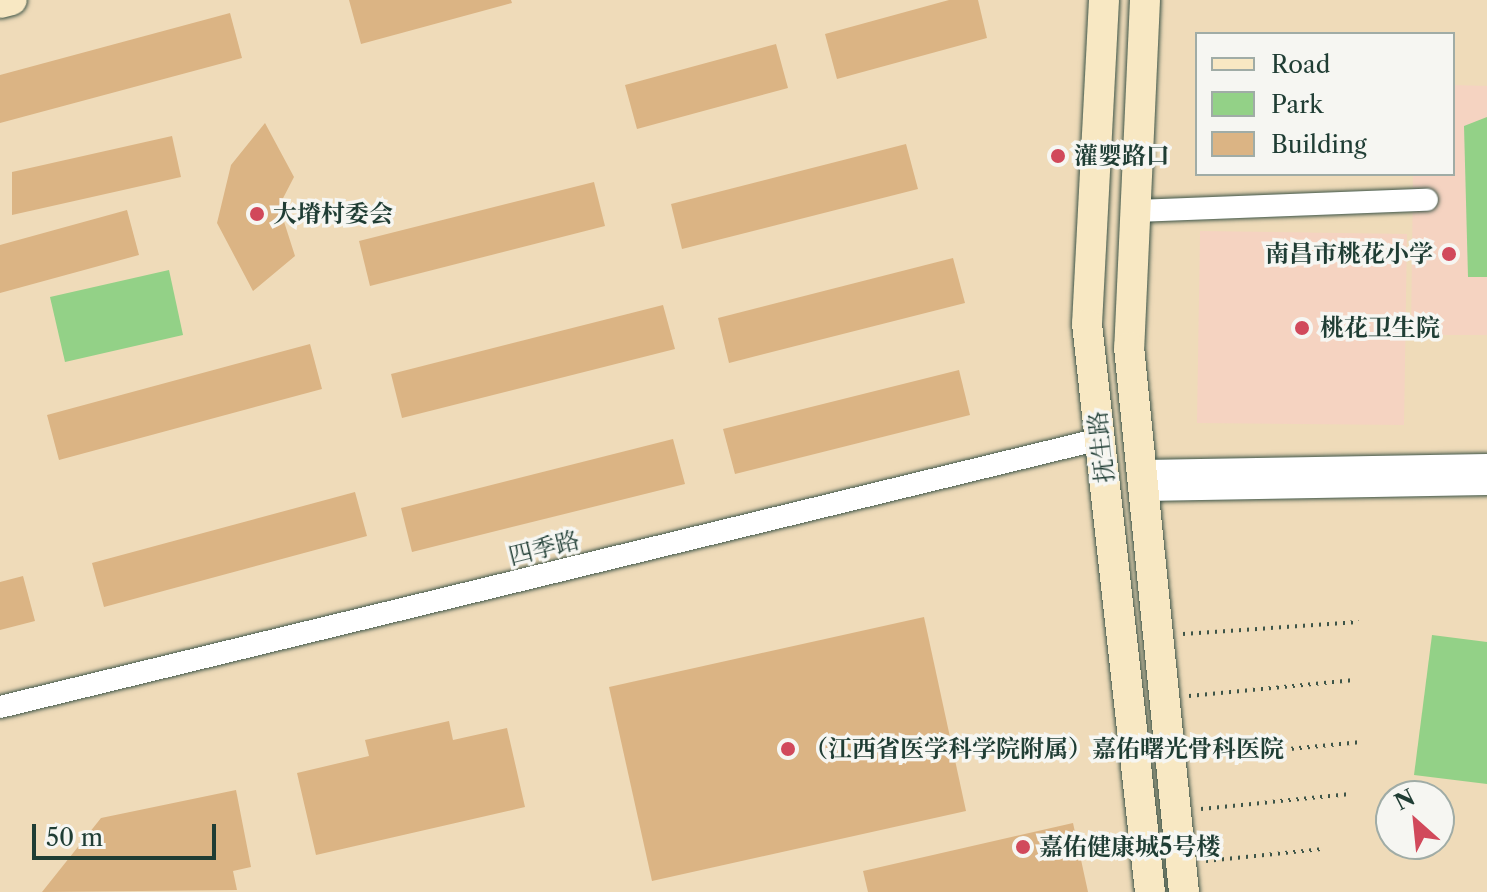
<!DOCTYPE html>
<html>
<head>
<meta charset="utf-8">
<style>
	body { margin:0 }
	#map { position:relative; width:1487px; height:892px; overflow:hidden; background:#efdbb9; font-family:"Libre Caslon Text","Noto Serif SC",serif }
	div>[style] { position:absolute }
	.built>* { inset:0; background:#f5d3c1 }
	.green>* { inset:0; background:#93d187 }
	.building>* { inset:0; background:#dbb484 }
	.path>* { height:4px; margin-top:-2px; transform-origin:0; background:repeating-linear-gradient(90deg,#3e5548 0 2px,transparent 0 8px) }
	.roads { filter:drop-shadow(0 0 2px #3e5548) drop-shadow(0 0 2px #3e5548) }
	.street>* { height:22px; margin:-11px; padding:0 11px; transform-origin:11px; border-radius:11px; background:#fff }
	.secondary>* { height:30px; margin:-15px; padding:0 15px; transform-origin:15px; border-radius:15px; background:#f8e8c3 }
	.dots>* { width:22px; height:22px; translate:-50% -50%; box-sizing:border-box; border:4px solid #f6f6f2; border-radius:50% }
	span { translate:-50% -50%; white-space:nowrap; text-align:center; line-height:1.15; -webkit-text-stroke:7px #f6f6f2; paint-order:stroke }
	.poi-label { font-size:24px; color:#1f3d34; font-weight:700 }
	.left { translate:0 -50%; text-align:left }
	.right { translate:-100% -50%; text-align:right }
	.street-label { font-size:24px; color:#1f3d34 }
	.legend { position:absolute; left:1195px; top:32px; width:260px; height:144px; box-sizing:border-box; background:#f6f6f2; border:2px solid #a0aca6; margin:0; padding:10px 14px; list-style:none; font-size:24px; color:#1f3d34 }
	.legend li { display:flex; align-items:center; gap:16px; height:40px }
	.legend b { width:40px; border:2px solid #a0aca6 }
	.north { position:absolute; left:1375px; top:780px; width:80px; height:80px; box-sizing:border-box; background:#f6f6f2; border:2px solid #a0aca6; border-radius:50%; rotate:333deg; font-size:22px; font-weight:700; line-height:32px; text-align:center; color:#1f3d34 }
	.north::after { content:''; display:block; margin:auto; width:28px; height:36px; background:#d1495b; clip-path:polygon(50% 0,100% 100%,50% 72%,0 100%) }
	.scale { position:absolute; left:32px; top:824px; width:184px; height:36px; box-sizing:border-box; border:4px solid #1f3d34; border-top:0; padding-left:10px; font-size:24px; line-height:28px; white-space:nowrap; color:#1f3d34; -webkit-text-stroke:6px #f6f6f2; paint-order:stroke }
</style>
</head>
<body>
<div id="map">
	<div class="built">
		<div style="clip-path:polygon(1453px 85px,1487px 86px,1487px 335px,1411px 335px,1413px 174px,1453px 174px)"></div>
		<div style="clip-path:polygon(1200px 231px,1407px 234px,1404px 425px,1197px 423px)"></div>
	</div>
	<div class="green">
		<div style="clip-path:polygon(1487px 117px,1487px 277px,1468px 277px,1464px 126px)"></div>
		<div style="clip-path:polygon(169px 270px,183px 335px,65px 362px,50px 297px)"></div>
		<div style="clip-path:polygon(1432px 635px,1487px 642px,1487px 784px,1414px 775px)"></div>
	</div>
	<div class="building">
		<div style="clip-path:polygon(349px 0,511px 0,512px 3px,361px 44px)"></div>
		<div style="clip-path:polygon(949px 0,978px 0,987px 38px,837px 79px,825px 34px)"></div>
		<div style="clip-path:polygon(230px 13px,242px 58px,0 123px,0 75px)"></div>
		<div style="clip-path:polygon(776px 44px,788px 88px,637px 129px,625px 85px)"></div>
		<div style="clip-path:polygon(265px 123px,294px 177px,279px 206px,295px 256px,253px 291px,217px 223px,231px 165px)"></div>
		<div style="clip-path:polygon(172px 136px,181px 177px,12px 215px,12px 172px)"></div>
		<div style="clip-path:polygon(906px 144px,918px 189px,682px 249px,671px 204px)"></div>
		<div style="clip-path:polygon(594px 182px,605px 226px,370px 286px,359px 241px)"></div>
		<div style="clip-path:polygon(127px 210px,139px 255px,0 293px,0 245px)"></div>
		<div style="clip-path:polygon(953px 258px,965px 303px,729px 363px,718px 318px)"></div>
		<div style="clip-path:polygon(663px 305px,675px 349px,402px 418px,391px 374px)"></div>
		<div style="clip-path:polygon(310px 344px,322px 389px,59px 460px,47px 415px)"></div>
		<div style="clip-path:polygon(959px 370px,970px 415px,735px 474px,723px 429px)"></div>
		<div style="clip-path:polygon(673px 439px,685px 484px,412px 552px,401px 508px)"></div>
		<div style="clip-path:polygon(355px 492px,367px 536px,104px 607px,92px 563px)"></div>
		<div style="clip-path:polygon(23px 576px,35px 621px,0 630px,0 582px)"></div>
		<div style="clip-path:polygon(924px 617px,966px 811px,652px 881px,609px 687px)"></div>
		<div style="clip-path:polygon(449px 721px,453px 740px,507px 728px,525px 807px,316px 855px,297px 773px,369px 756px,365px 740px)"></div>
		<div style="clip-path:polygon(236px 790px,251px 867px,233px 871px,237px 890px,42px 892px,101px 818px)"></div>
		<div style="clip-path:polygon(1073px 823px,1088px 892px,868px 892px,863px 871px)"></div>
	</div>
	<div class="path">
		<div style="left:1183px;top:634px;width:176px;rotate:-3.9deg"></div>
		<div style="left:1189px;top:696px;width:166px;rotate:-5.5deg"></div>
		<div style="left:1196px;top:758px;width:166px;rotate:-5.5deg"></div>
		<div style="left:1201px;top:809px;width:150px;rotate:-5.7deg"></div>
		<div style="left:1206px;top:861px;width:118px;rotate:-5.9deg"></div>
	</div>
	<div class="roads">
		<div class="street">
			<div style="left:1134px;top:211px;width:293px;rotate:-2.2deg"></div>
			<div style="left:1143px;top:471px;width:344px;rotate:-1deg"></div>
			<div style="left:1145px;top:490px;width:342px;rotate:-1deg"></div>
			<div style="left:0;top:707px;width:1132px;rotate:-13.69deg"></div>
		</div>
		<div class="secondary">
			<div style="left:1104px;top:0;width:324px;rotate:93deg"></div>
			<div style="left:1087px;top:324px;width:571px;rotate:83.67deg"></div>
			<div style="left:1145px;top:0;width:347px;rotate:92.6deg"></div>
			<div style="left:1129px;top:347px;width:548px;rotate:84.24deg"></div>
			<div style="left:0;top:3px;width:12px;rotate:-14deg"></div>
		</div>
	</div>
	<div class="dots">
		<div style="left:1058px;top:156px;background:#d1495b"></div>
		<div style="left:257px;top:214px;background:#d1495b"></div>
		<div style="left:1449px;top:254px;background:#d1495b"></div>
		<div style="left:1302px;top:328px;background:#d1495b"></div>
		<div style="left:788px;top:749px;background:#d1495b"></div>
		<div style="left:1023px;top:847px;background:#d1495b"></div>
	</div>
	<div class="poi-label">
		<span class="left" style="left:1074px;top:156px">灌婴路口</span>
		<span class="left" style="left:273px;top:214px">大塉村委会</span>
		<span class="right" style="left:1433px;top:254px">南昌市桃花小学</span>
		<span class="left" style="left:1320px;top:328px">桃花卫生院</span>
		<span class="left" style="left:804px;top:749px">（江西省医学科学院附属）嘉佑曙光骨科医院</span>
		<span class="left" style="left:1039px;top:847px">嘉佑健康城5号楼</span>
	</div>
	<div class="street-label">
		<span style="left:1101px;top:447px;rotate:-96deg">抚生路</span>
		<span style="left:544px;top:548px;rotate:-14deg">四季路</span>
	</div>
	<ul class="legend">
	<li><b style="height:10px;background:#f8e8c3"></b>Road</li>
	<li><b style="height:22px;background:#93d187"></b>Park</li>
	<li><b style="height:22px;background:#dbb484"></b>Building</li>
	</ul>
	<div class="north">N</div>
	<div class="scale">50 m</div>
</div>
</body>
</html>
